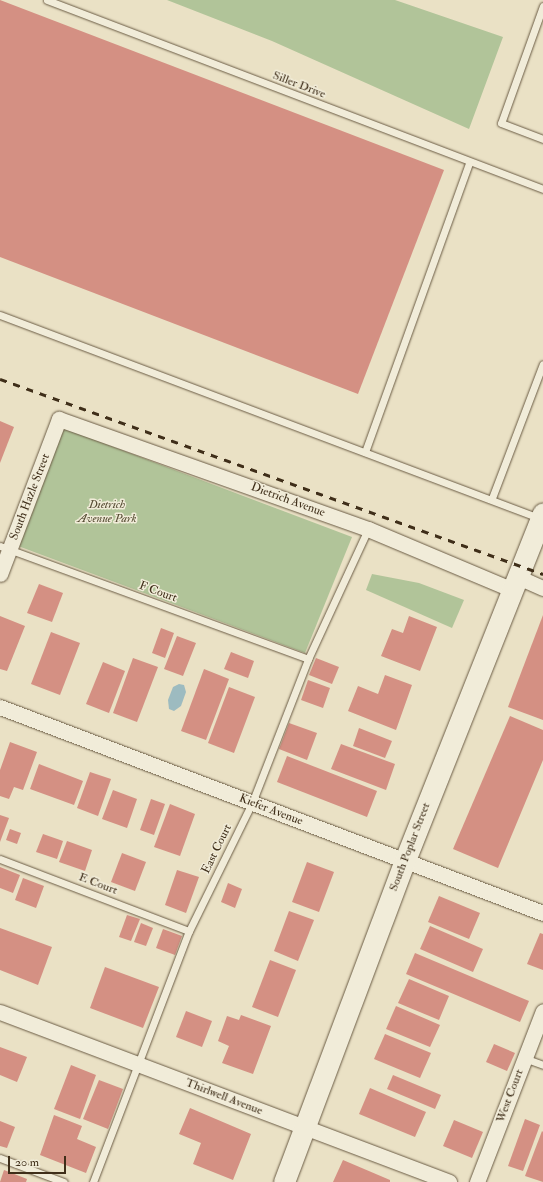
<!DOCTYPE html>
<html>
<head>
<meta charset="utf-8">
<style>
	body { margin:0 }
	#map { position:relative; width:543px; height:1182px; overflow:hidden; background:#eae1c5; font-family:"IM FELL Double Pica",serif }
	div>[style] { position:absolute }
	.green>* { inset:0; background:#b1c499 }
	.water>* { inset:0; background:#9dbbc0 }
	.building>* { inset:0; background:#d49083 }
	.roads { filter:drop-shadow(0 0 1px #6a5b44) drop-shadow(0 0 1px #6a5b44) }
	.service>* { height:7px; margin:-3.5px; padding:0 3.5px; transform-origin:3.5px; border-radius:3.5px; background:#f1ecd9 }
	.minor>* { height:15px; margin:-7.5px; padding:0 7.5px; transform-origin:7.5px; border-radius:7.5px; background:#f1ecd9 }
	.secondary>* { height:21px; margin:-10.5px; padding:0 10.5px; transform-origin:10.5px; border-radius:10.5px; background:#f1ecd9 }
	.rail>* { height:3px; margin-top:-1.5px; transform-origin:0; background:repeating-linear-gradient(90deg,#3f2e19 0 7px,transparent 0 14px) }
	span { translate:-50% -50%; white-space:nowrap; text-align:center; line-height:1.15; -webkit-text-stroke:3px #f1ecd9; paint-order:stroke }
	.street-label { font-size:12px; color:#3f2e19 }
	.park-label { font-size:12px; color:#564c33; font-style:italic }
	.scale { position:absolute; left:8px; top:1156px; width:58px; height:18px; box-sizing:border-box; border:2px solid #3f2e19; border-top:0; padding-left:5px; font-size:12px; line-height:14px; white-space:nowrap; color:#3f2e19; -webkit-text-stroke:3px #f1ecd9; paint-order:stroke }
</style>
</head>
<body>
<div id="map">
	<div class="green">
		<div style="clip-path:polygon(167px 0,395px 0,503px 37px,469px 129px,272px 41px)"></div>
		<div style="clip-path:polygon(61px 427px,352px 537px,305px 653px,18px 546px)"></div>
		<div style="clip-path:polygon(372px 574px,419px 583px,464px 600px,452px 628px,366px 590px)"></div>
	</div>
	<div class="water">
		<div style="clip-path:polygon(179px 684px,184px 685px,186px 692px,181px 706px,174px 711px,169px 709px,168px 700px,173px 687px)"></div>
	</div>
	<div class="building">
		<div style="clip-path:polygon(0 0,444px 170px,358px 394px,0 257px)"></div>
		<div style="clip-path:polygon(0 421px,14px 427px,0 463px)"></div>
		<div style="clip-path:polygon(39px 584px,63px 593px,52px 622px,27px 613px)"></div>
		<div style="clip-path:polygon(543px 615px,543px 720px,508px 707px)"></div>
		<div style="clip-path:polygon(0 616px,25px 626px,7px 671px,0 669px)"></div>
		<div style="clip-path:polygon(409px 616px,437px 627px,420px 671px,381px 656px,392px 629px,403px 633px)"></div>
		<div style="clip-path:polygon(161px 628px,174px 633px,165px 658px,152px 653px)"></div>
		<div style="clip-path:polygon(51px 632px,80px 643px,60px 695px,31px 684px)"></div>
		<div style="clip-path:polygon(177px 636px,196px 643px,183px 676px,164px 669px)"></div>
		<div style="clip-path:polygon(231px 652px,254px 661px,248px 678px,224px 669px)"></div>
		<div style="clip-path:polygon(133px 658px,158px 667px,137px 722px,113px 713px)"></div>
		<div style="clip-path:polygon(316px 658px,339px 667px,332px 684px,309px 675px)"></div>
		<div style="clip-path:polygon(103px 662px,125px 671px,109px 713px,86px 704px)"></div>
		<div style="clip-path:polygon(204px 669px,229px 679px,206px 740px,181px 731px)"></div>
		<div style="clip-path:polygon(385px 675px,412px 685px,396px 730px,348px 711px,358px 686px,378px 694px)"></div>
		<div style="clip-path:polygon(308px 680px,330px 688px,323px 708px,301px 700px)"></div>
		<div style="clip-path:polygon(229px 687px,255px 697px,234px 753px,208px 743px)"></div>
		<div style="clip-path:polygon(510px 716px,543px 730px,543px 760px,498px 868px,453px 849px)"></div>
		<div style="clip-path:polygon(289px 723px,317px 733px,307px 760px,279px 749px)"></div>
		<div style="clip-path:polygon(359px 728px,392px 741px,385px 758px,353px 746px)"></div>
		<div style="clip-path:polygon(10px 742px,37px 752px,23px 790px,14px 787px,9px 799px,0 796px,0 770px)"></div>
		<div style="clip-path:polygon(341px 744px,395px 764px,386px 790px,331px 769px)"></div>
		<div style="clip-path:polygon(287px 756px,377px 791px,367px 817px,277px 782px)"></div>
		<div style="clip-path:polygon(39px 764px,83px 781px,74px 805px,30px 789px)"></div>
		<div style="clip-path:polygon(90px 772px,111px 779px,98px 816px,77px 808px)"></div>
		<div style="clip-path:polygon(113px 790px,137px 799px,127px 828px,102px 819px)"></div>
		<div style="clip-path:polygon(151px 799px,165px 804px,154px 835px,140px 830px)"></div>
		<div style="clip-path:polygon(170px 804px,195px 814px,180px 856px,154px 847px)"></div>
		<div style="clip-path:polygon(0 815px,9px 818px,0 842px)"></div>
		<div style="clip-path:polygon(10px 829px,21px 833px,17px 844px,6px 840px)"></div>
		<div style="clip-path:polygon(43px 834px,63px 841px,57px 859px,36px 852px)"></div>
		<div style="clip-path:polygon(67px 841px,92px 850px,85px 871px,59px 862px)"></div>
		<div style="clip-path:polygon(122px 853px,146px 862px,135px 891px,111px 882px)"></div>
		<div style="clip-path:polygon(307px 862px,334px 872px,319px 912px,292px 902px)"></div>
		<div style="clip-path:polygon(0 867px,20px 875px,13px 893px,0 888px)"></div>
		<div style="clip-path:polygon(177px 870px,199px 877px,186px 913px,165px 905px)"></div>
		<div style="clip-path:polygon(23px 878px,44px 886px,36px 908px,15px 900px)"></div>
		<div style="clip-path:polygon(228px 883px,242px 889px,235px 908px,221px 902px)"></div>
		<div style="clip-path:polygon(439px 896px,480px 913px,469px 939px,428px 922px)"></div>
		<div style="clip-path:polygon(289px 911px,314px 920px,298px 961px,274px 951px)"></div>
		<div style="clip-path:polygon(127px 915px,140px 919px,131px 941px,119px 937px)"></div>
		<div style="clip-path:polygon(141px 923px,153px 928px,146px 946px,134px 942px)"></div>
		<div style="clip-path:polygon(430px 926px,483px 949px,473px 972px,420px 949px)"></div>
		<div style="clip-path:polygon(0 928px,52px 947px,38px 985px,0 970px)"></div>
		<div style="clip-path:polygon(163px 929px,182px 936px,175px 955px,156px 948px)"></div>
		<div style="clip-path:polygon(540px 933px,543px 934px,543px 970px,527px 964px)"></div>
		<div style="clip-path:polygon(415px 953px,529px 1001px,520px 1022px,406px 974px)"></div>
		<div style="clip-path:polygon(270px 960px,296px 970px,278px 1017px,252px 1007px)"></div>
		<div style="clip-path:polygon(105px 967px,159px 987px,143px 1028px,90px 1008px)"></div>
		<div style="clip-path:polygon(409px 979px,449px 996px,439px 1020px,398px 1003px)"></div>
		<div style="clip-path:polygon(396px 1006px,440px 1025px,430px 1047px,386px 1029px)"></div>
		<div style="clip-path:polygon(186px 1011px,212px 1021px,202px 1047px,176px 1037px)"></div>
		<div style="clip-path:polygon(241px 1015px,271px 1026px,253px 1074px,222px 1063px,229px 1046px,218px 1041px,227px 1016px,239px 1020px)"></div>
		<div style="clip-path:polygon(385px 1034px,431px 1053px,420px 1078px,374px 1059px)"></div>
		<div style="clip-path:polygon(494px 1044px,515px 1053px,507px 1071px,486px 1062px)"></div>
		<div style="clip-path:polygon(0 1047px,27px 1057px,17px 1082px,0 1075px)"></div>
		<div style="clip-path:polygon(71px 1065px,96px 1075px,80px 1119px,54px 1109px)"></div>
		<div style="clip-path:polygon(393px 1075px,441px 1095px,435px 1109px,387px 1089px)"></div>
		<div style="clip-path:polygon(99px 1080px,123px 1089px,108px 1129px,83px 1119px)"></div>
		<div style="clip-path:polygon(370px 1088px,426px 1112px,415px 1137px,359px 1114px)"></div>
		<div style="clip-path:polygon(190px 1108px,251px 1134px,233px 1180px,193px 1164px,201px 1143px,179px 1134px)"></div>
		<div style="clip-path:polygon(54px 1115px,82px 1126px,77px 1139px,96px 1147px,86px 1173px,40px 1155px)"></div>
		<div style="clip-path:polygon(525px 1119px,540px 1125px,523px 1171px,508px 1166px)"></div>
		<div style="clip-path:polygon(454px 1120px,483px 1132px,472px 1158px,443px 1146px)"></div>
		<div style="clip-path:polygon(0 1121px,15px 1127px,7px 1148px,0 1146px)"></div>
		<div style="clip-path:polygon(542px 1131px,543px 1132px,543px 1182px,525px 1176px)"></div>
		<div style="clip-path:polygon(343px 1160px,390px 1180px,390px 1182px,333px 1182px)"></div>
		<div style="clip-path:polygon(4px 1170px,27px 1179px,26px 1182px,0 1182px)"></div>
	</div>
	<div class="roads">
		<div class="service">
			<div style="left:47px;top:0;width:531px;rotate:20.86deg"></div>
			<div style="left:543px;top:6px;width:124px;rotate:109.7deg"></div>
			<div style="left:501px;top:123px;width:45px;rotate:20.9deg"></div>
			<div style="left:0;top:315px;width:576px;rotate:20.64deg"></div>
			<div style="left:365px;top:452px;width:307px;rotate:-70.2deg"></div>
			<div style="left:492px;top:498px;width:143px;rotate:-69.2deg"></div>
			<div style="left:0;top:546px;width:328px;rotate:20.1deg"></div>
			<div style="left:0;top:859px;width:202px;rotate:20.9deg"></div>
			<div style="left:524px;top:1058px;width:20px;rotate:20deg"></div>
			<div style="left:0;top:1158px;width:68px;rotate:20.6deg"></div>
			<div style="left:93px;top:1182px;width:269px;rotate:-69.1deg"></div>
			<div style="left:189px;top:931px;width:143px;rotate:-63.8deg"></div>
			<div style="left:252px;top:803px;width:155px;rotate:-68.7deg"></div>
			<div style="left:308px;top:659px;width:143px;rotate:-65.2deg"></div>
		</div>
		<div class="minor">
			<div style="left:0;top:574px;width:166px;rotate:-69.2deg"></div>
			<div style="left:59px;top:419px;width:328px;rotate:19.6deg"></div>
			<div style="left:368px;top:529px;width:157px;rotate:22.8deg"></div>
			<div style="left:518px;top:577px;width:27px;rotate:24deg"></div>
			<div style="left:0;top:707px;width:581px;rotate:20.78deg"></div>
			<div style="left:0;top:1012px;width:480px;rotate:20.7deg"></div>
			<div style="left:477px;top:1182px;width:183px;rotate:-68.9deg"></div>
		</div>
		<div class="secondary">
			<div style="left:284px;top:1182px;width:344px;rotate:-69.4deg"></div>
			<div style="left:405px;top:860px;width:373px;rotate:-68.3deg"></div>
		</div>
	</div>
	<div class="rail">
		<div style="left:0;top:379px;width:577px;rotate:19.75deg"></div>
	</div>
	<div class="street-label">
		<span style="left:299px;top:85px;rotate:21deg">Siller Drive</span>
		<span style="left:30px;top:497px;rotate:-69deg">South Hazle Street</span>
		<span style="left:288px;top:500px;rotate:20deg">Dietrich Avenue</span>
		<span style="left:158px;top:592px;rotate:20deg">F Court</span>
		<span style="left:271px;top:810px;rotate:21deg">Kiefer Avenue</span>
		<span style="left:410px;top:847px;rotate:-69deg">South Poplar Street</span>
		<span style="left:217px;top:849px;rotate:-64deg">East Court</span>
		<span style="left:98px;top:884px;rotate:21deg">E Court</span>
		<span style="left:510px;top:1096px;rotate:-69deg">West Court</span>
		<span style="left:224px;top:1097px;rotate:21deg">Thirlwell Avenue</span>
	</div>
	<div class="park-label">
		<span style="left:107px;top:512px">Dietrich<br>Avenue Park</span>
	</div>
	<div class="scale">20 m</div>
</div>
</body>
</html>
